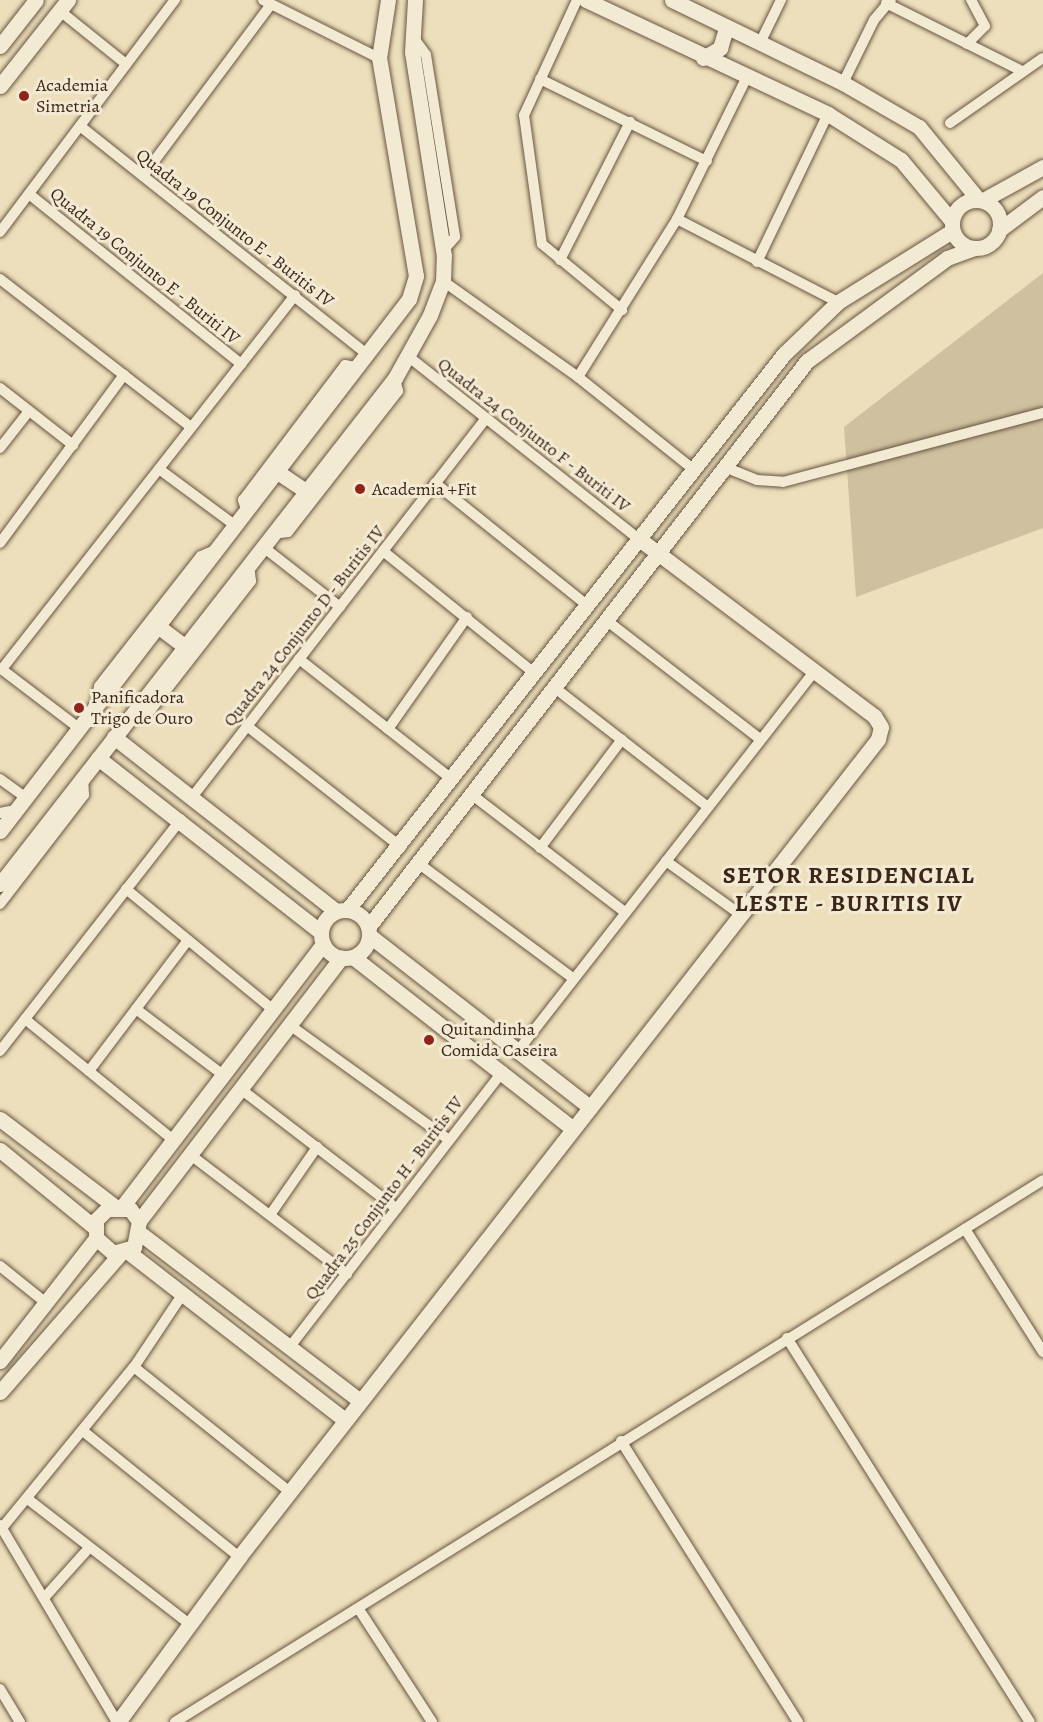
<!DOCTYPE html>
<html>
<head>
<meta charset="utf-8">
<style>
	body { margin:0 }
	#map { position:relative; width:1043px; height:1722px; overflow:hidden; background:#eddfbb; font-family:Alegreya,serif }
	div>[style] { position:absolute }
	.green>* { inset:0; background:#cfc09f }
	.roads { filter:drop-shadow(0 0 2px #685542) drop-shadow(0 0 2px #685542) }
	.street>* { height:10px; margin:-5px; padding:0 5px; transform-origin:5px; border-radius:5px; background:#f3ead3 }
	.secondary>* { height:15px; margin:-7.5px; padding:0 7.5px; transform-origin:7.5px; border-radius:7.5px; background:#f3ead3 }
	.secondary>.ring { margin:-7.5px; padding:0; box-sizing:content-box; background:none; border:15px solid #f3ead3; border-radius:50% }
	.dots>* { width:16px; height:16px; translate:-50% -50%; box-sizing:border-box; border:3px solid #f3ead3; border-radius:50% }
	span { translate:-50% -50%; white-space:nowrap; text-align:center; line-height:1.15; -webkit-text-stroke:6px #f3ead3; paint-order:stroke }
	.poi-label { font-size:18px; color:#3b2719 }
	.left { translate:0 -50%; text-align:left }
	.street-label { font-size:18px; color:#3b2719 }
	.district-label { font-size:24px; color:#3b2719; font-weight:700; letter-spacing:1.5px }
</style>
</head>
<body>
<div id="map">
	<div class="green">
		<div style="clip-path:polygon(1043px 273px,1043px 528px,856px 597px,844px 427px)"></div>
	</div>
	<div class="roads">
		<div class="street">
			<div style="left:263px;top:0;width:130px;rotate:26.6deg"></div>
			<div style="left:577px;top:0;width:127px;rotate:114.7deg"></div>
			<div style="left:524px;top:115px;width:130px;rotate:82.1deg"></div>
			<div style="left:542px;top:244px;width:104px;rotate:39.5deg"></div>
			<div style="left:886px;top:3px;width:152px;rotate:26.6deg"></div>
			<div style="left:60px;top:11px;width:85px;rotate:38.8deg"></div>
			<div style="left:413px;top:37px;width:22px;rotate:54deg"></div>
			<div style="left:426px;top:55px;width:184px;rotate:80.9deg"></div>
			<div style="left:455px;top:237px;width:18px;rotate:131deg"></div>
			<div style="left:760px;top:43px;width:48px;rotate:-64deg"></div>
			<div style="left:967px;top:44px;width:25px;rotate:-45deg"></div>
			<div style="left:985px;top:26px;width:30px;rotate:-118deg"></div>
			<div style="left:540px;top:79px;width:186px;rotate:26.2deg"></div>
			<div style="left:843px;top:83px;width:70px;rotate:-63.8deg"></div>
			<div style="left:874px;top:20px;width:26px;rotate:-50deg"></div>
			<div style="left:950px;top:123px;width:113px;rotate:-35deg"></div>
			<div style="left:80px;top:126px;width:369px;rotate:38.5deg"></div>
			<div style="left:143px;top:176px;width:214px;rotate:-53.3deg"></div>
			<div style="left:29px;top:194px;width:272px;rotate:38.7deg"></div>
			<div style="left:677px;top:219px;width:181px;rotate:27.3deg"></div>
			<div style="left:0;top:232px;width:291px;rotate:-53deg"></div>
			<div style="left:560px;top:260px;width:155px;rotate:-63.1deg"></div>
			<div style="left:757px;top:262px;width:164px;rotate:-64.4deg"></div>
			<div style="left:0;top:279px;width:242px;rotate:37.8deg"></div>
			<div style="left:443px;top:281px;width:166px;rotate:35.4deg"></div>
			<div style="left:578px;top:377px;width:147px;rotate:38.7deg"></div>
			<div style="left:409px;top:357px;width:293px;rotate:38.4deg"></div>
			<div style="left:578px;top:377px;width:186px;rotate:-57.9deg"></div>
			<div style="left:677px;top:219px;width:156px;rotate:-63.8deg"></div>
			<div style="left:0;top:388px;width:93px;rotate:38deg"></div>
			<div style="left:0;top:448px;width:47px;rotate:-51.9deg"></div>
			<div style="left:727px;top:468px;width:32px;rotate:22deg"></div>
			<div style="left:757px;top:480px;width:26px;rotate:4deg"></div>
			<div style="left:783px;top:482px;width:269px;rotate:-14.9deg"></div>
			<div style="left:159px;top:469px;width:97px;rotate:36.6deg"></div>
			<div style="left:435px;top:483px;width:195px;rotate:38.8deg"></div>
			<div style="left:247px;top:513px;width:14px;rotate:-107deg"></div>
			<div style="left:243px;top:500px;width:169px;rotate:-52.9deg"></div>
			<div style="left:345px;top:365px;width:15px;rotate:11deg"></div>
			<div style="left:272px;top:534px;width:16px;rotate:-7deg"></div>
			<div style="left:288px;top:532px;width:179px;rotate:-52deg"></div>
			<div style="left:398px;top:391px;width:13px;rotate:-103deg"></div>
			<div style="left:0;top:543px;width:209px;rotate:-53.6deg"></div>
			<div style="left:262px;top:546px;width:99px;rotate:38deg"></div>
			<div style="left:383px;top:551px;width:193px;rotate:38.9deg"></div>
			<div style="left:606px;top:620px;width:195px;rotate:37.7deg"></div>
			<div style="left:299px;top:659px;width:196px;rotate:38.2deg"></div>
			<div style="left:0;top:668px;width:101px;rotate:37.3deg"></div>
			<div style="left:2px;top:669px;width:475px;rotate:-51.9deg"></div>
			<div style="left:555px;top:688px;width:194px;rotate:37.9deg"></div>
			<div style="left:95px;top:709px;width:23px;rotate:-80deg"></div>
			<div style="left:99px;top:686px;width:165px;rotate:-51.9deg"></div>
			<div style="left:201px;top:556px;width:15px;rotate:-23deg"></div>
			<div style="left:131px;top:715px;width:15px;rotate:4deg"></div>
			<div style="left:146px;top:716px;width:171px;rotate:-52.1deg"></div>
			<div style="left:251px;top:581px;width:17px;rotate:-97deg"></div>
			<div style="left:247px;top:726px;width:196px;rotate:38.2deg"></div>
			<div style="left:388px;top:729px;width:137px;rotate:-54.8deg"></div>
			<div style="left:0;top:779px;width:32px;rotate:36deg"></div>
			<div style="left:471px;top:794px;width:195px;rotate:37.5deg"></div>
			<div style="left:193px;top:796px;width:477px;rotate:-52.2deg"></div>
			<div style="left:0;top:813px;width:16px;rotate:-11deg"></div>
			<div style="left:540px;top:848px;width:136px;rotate:-53deg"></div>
			<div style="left:666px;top:861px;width:89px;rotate:35.8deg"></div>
			<div style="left:418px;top:863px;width:194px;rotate:36.6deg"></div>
			<div style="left:126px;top:889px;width:189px;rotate:39.4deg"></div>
			<div style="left:0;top:904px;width:138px;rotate:-52.4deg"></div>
			<div style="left:84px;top:795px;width:18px;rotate:-93deg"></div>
			<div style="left:136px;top:1009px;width:108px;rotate:37.1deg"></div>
			<div style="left:25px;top:1019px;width:190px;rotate:39.2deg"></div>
			<div style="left:291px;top:1026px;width:195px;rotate:35.8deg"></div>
			<div style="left:0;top:1051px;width:294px;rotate:-52deg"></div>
			<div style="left:517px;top:1052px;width:484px;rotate:-52deg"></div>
			<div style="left:89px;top:1071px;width:164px;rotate:-52.9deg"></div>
			<div style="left:242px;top:1090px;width:195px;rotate:37.5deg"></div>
			<div style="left:192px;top:1156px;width:195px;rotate:37.3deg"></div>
			<div style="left:270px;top:1215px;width:83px;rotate:-55.3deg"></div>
			<div style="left:965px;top:1229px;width:146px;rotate:57.6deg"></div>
			<div style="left:0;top:1266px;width:59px;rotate:38.8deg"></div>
			<div style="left:787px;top:1338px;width:454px;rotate:57.7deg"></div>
			<div style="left:292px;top:1344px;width:345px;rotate:-52.3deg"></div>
			<div style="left:134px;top:1367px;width:200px;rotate:38.7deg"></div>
			<div style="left:83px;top:1431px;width:201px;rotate:38.9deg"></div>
			<div style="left:621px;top:1441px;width:332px;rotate:57.8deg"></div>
			<div style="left:29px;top:1500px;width:201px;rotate:37.7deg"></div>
			<div style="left:0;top:1525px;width:229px;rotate:59.3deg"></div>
			<div style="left:2px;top:1528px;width:208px;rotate:-50.7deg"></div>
			<div style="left:134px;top:1367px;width:87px;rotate:-56.3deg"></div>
			<div style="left:44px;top:1598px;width:67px;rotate:-48deg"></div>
			<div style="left:360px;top:1611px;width:132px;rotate:57deg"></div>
			<div style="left:0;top:1689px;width:39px;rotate:59deg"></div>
			<div style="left:175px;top:1722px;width:1023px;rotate:-31.98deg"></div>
		</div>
		<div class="secondary">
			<div style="left:586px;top:0;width:268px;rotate:25.2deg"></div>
			<div style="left:828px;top:114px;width:86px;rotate:32.2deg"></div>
			<div style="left:901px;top:160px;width:78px;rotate:50.2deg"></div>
			<div style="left:672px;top:0;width:190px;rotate:25.9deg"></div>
			<div style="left:843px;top:83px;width:88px;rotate:30.1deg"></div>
			<div style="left:919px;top:127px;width:93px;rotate:50.7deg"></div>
			<div style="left:0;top:46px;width:58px;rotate:-52deg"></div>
			<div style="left:703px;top:58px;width:20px;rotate:-30deg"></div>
			<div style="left:720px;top:48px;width:21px;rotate:-73deg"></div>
			<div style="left:0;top:86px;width:110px;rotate:-51.7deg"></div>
			<div style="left:985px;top:199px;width:66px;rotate:-28.9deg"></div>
			<div class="ring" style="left:952px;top:200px;width:33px;height:33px"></div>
			<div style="left:999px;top:230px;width:55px;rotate:-36.9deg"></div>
			<div style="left:279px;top:473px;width:32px;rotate:34deg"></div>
			<div style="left:159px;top:627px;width:31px;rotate:37deg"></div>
			<div style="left:114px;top:737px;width:282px;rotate:38.1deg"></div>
			<div style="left:98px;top:758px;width:283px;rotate:38deg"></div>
			<div style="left:0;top:831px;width:671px;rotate:-52.45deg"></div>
			<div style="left:409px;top:299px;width:24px;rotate:-73deg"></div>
			<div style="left:416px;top:276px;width:221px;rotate:-99.6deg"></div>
			<div style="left:379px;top:58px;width:59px;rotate:-81.2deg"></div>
			<div style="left:0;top:884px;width:642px;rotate:-52.02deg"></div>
			<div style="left:395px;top:378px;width:72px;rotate:-60.9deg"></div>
			<div style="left:430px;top:315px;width:36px;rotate:-69deg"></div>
			<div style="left:443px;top:281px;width:25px;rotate:-88deg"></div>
			<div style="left:444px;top:256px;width:206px;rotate:-98.9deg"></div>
			<div style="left:412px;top:52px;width:52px;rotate:-86.7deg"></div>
			<div style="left:348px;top:909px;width:706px;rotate:-51.85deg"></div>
			<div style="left:784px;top:354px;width:75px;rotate:-43.9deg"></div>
			<div style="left:838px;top:302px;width:134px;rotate:-31.9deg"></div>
			<div class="ring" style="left:321px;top:910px;width:33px;height:33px"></div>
			<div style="left:369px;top:926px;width:715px;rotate:-52.22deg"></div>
			<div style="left:807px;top:361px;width:174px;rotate:-36.3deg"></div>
			<div style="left:947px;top:258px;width:27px;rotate:-20deg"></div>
			<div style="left:370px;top:936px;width:279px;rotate:37.9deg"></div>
			<div style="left:353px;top:957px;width:279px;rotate:38deg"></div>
			<div style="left:0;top:1119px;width:143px;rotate:37.3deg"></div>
			<div style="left:0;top:1150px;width:122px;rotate:39.3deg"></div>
			<div style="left:122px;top:1207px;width:331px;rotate:-52.6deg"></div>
			<div style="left:139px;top:1221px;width:15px;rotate:-127deg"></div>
			<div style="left:130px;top:1209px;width:23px;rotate:180deg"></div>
			<div style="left:107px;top:1209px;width:16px;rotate:135deg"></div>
			<div style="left:96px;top:1220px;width:18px;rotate:90deg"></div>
			<div style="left:96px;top:1238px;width:23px;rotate:41deg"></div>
			<div style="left:113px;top:1253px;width:22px;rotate:-16deg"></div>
			<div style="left:134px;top:1247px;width:26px;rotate:-79deg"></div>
			<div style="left:139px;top:1221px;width:332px;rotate:-52.5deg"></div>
			<div style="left:141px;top:1234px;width:275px;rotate:37.3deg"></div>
			<div style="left:127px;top:1251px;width:276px;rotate:37.8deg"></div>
			<div style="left:0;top:1361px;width:156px;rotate:-52deg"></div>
			<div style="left:0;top:1392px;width:184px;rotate:-49deg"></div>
			<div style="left:118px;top:1722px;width:205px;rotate:-53.7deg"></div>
			<div style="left:239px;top:1557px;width:1038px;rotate:-52deg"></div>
			<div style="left:878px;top:739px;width:12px;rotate:-76deg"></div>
			<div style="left:881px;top:727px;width:13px;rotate:-122deg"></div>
			<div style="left:874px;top:716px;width:294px;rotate:-143deg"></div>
		</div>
	</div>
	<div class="dots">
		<div style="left:24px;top:96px;background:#8f2418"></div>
		<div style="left:360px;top:489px;background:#8f2418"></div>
		<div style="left:79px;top:708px;background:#8f2418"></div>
		<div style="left:429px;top:1040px;background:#8f2418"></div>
	</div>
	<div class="poi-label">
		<span class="left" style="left:36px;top:96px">Academia<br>Simetria</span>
		<span class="left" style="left:372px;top:489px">Academia +Fit</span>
		<span class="left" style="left:91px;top:708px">Panificadora<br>Trigo de Ouro</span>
		<span class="left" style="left:441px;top:1040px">Quitandinha<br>Comida Caseira</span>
	</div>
	<div class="street-label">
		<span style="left:235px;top:228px;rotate:38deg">Quadra 19 Conjunto E - Buritis IV</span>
		<span style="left:145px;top:266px;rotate:39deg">Quadra 19 Conjunto E - Buriti IV</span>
		<span style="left:534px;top:435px;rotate:38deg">Quadra 24 Conjunto F - Buriti IV</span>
		<span style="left:304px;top:626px;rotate:-52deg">Quadra 24 Conjunto D - Buritis IV</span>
		<span style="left:384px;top:1198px;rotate:-53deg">Quadra 25 Conjunto H - Buritis IV</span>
	</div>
	<div class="district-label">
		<span style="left:849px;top:890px">SETOR RESIDENCIAL<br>LESTE - BURITIS IV</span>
	</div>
</div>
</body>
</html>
